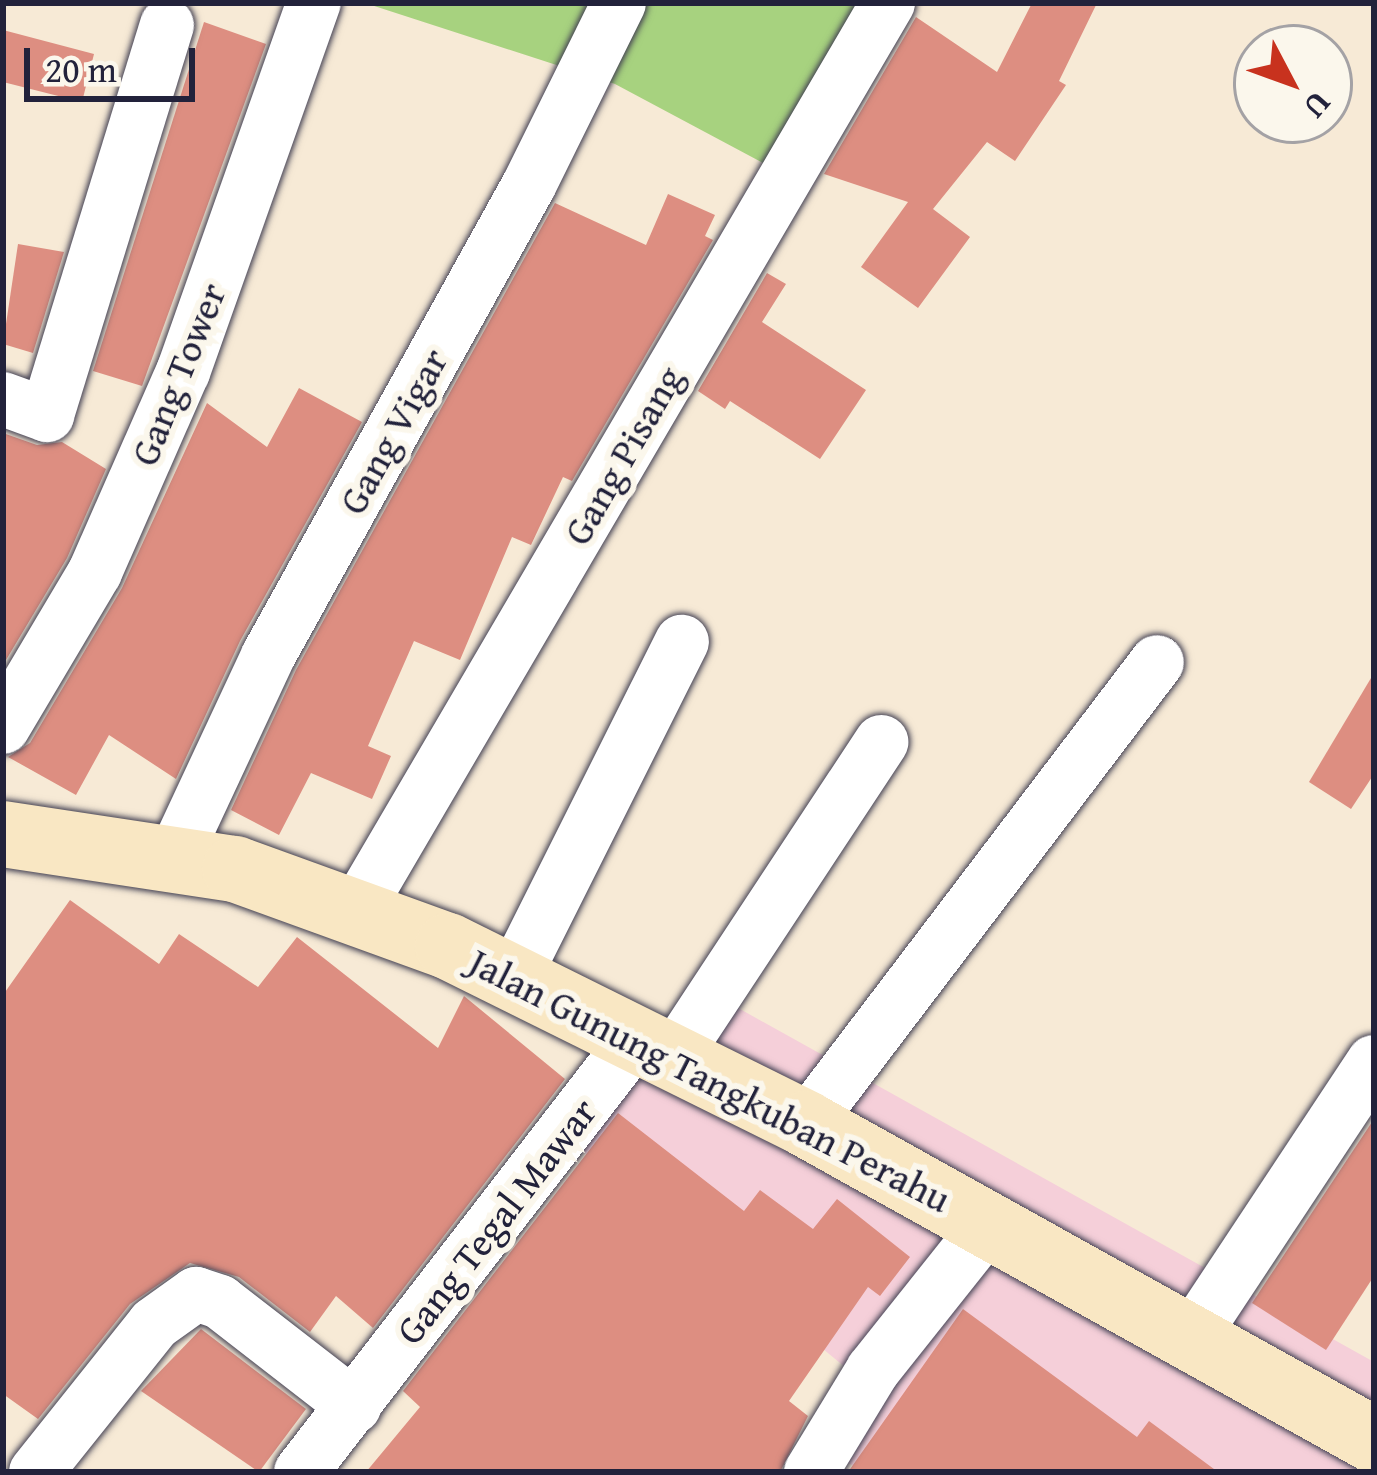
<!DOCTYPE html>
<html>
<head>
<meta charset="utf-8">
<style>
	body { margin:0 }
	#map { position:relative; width:1377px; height:1475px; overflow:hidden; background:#f7ead6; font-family:"Gentium Book Plus",serif }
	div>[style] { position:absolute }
	.built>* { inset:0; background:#f5cfd9 }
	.green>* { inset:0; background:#a7d27f }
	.building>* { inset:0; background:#dd8e81 }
	.roads { filter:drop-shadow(0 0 3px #424052) drop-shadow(0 0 3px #424052) }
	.street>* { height:54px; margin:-27px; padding:0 27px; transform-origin:27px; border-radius:27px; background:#fff }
	.secondary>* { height:66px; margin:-33px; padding:0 33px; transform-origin:33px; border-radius:33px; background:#f9e7c3 }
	span { translate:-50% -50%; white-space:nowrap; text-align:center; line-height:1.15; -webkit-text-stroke:12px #fbf7ec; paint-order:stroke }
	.street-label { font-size:39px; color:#22223b }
	.frame { position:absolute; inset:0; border:6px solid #22223b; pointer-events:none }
	.north { position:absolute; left:1233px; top:24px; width:120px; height:120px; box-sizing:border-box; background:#fbf7ec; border:3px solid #a4a2a5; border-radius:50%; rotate:131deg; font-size:33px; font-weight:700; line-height:48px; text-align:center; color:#22223b }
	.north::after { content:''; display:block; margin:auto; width:42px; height:54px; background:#c8321e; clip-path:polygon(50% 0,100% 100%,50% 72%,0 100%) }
	.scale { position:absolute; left:24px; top:48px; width:171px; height:54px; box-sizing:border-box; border:6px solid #22223b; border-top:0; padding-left:15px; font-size:36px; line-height:42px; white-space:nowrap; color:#22223b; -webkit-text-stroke:9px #fbf7ec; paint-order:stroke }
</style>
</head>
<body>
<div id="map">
	<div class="built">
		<div style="clip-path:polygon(704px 989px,1374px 1362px,1374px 1472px,864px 1472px,843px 1460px,885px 1400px,579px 1148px)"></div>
	</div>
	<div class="green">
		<div style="clip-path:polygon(365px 3px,916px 3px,804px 185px,615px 84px)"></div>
	</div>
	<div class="building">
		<div style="clip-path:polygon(1032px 3px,1097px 3px,1059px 81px,1066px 85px,1015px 161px,987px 142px,933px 209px,970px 237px,918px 308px,861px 267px,908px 202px,824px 174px,916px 17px,997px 72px)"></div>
		<div style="clip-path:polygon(204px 22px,266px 44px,142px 386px,93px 371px)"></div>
		<div style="clip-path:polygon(3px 30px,94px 54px,82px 102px,3px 82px)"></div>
		<div style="clip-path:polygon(668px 194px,715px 215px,705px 236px,713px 240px,572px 481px,563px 477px,531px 545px,512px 537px,460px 660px,414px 641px,368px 746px,391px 756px,372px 799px,311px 773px,279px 835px,231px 810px,296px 670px,555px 203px,646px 245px)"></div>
		<div style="clip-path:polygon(18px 244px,64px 252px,33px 353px,3px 344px)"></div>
		<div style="clip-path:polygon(767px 273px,786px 284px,762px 322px,866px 390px,820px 459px,730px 401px,725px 409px,698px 391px)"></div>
		<div style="clip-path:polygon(299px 388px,362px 422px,240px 641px,176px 779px,109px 735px,76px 795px,8px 757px,30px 743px,122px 588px,207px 403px,267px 447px)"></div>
		<div style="clip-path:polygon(3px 433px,37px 445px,62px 442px,106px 469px,67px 558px,3px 665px)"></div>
		<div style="clip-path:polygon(1374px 673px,1374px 774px,1351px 809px,1309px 782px)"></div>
		<div style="clip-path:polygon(70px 900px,159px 964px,179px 934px,258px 987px,297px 937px,438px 1048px,464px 996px,565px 1079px,373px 1328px,336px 1296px,310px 1332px,239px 1277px,190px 1263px,130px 1304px,38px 1419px,3px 1394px,3px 995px)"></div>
		<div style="clip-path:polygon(618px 1113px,744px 1211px,760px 1190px,813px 1229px,837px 1199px,910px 1257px,880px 1296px,868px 1287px,789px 1401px,808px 1416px,780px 1472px,366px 1472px,420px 1407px,403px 1391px)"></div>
		<div style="clip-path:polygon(1374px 1119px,1374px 1276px,1326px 1350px,1252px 1303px)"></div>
		<div style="clip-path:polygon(963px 1309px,1137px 1437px,1149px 1421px,1218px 1472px,848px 1472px)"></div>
		<div style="clip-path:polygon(201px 1329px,306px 1409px,259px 1472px,141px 1391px)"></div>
	</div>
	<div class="roads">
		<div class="street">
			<div style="left:3px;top:399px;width:47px;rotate:20deg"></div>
			<div style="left:47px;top:415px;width:408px;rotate:-72.9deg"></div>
			<div style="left:3px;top:727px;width:180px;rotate:-59.3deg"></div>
			<div style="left:95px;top:572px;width:219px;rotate:-66.3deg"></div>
			<div style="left:183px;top:372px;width:392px;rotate:-70.5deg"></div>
			<div style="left:172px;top:862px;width:227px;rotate:-65deg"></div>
			<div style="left:268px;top:656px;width:538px;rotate:-61.01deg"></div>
			<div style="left:529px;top:185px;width:203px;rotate:-63.7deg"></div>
			<div style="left:358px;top:908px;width:1049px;rotate:-59.65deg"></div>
			<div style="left:514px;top:977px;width:375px;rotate:-63.4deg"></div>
			<div style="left:675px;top:1055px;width:375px;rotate:-56.6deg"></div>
			<div style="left:806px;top:1124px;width:580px;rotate:-52.77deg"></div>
			<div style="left:1191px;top:1338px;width:331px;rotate:-56.5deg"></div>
			<div style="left:36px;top:1472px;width:189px;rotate:-51.4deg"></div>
			<div style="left:154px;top:1324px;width:52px;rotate:-35.5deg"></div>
			<div style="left:196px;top:1294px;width:25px;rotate:18deg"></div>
			<div style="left:220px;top:1302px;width:170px;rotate:37.8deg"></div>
			<div style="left:301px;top:1472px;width:551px;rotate:-52.3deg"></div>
			<div style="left:811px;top:1472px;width:119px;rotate:-58.7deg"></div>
			<div style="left:873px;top:1370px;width:186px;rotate:-51.5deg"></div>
		</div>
		<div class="secondary">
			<div style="left:3px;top:834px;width:235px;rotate:8.6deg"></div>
			<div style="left:235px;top:869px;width:226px;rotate:19.9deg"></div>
			<div style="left:448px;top:946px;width:400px;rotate:26.4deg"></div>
			<div style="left:806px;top:1124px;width:650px;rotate:29.09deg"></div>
		</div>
	</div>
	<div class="street-label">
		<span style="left:178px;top:374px;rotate:-68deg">Gang Tower</span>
		<span style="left:393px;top:431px;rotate:-61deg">Gang Vigar</span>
		<span style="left:623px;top:455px;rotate:-60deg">Gang Pisang</span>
		<span style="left:710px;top:1080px;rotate:27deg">Jalan Gunung Tangkuban Perahu</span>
		<span style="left:496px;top:1221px;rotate:-52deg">Gang Tegal Mawar</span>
	</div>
	<div class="frame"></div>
	<div class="north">U</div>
	<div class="scale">20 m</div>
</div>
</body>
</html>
